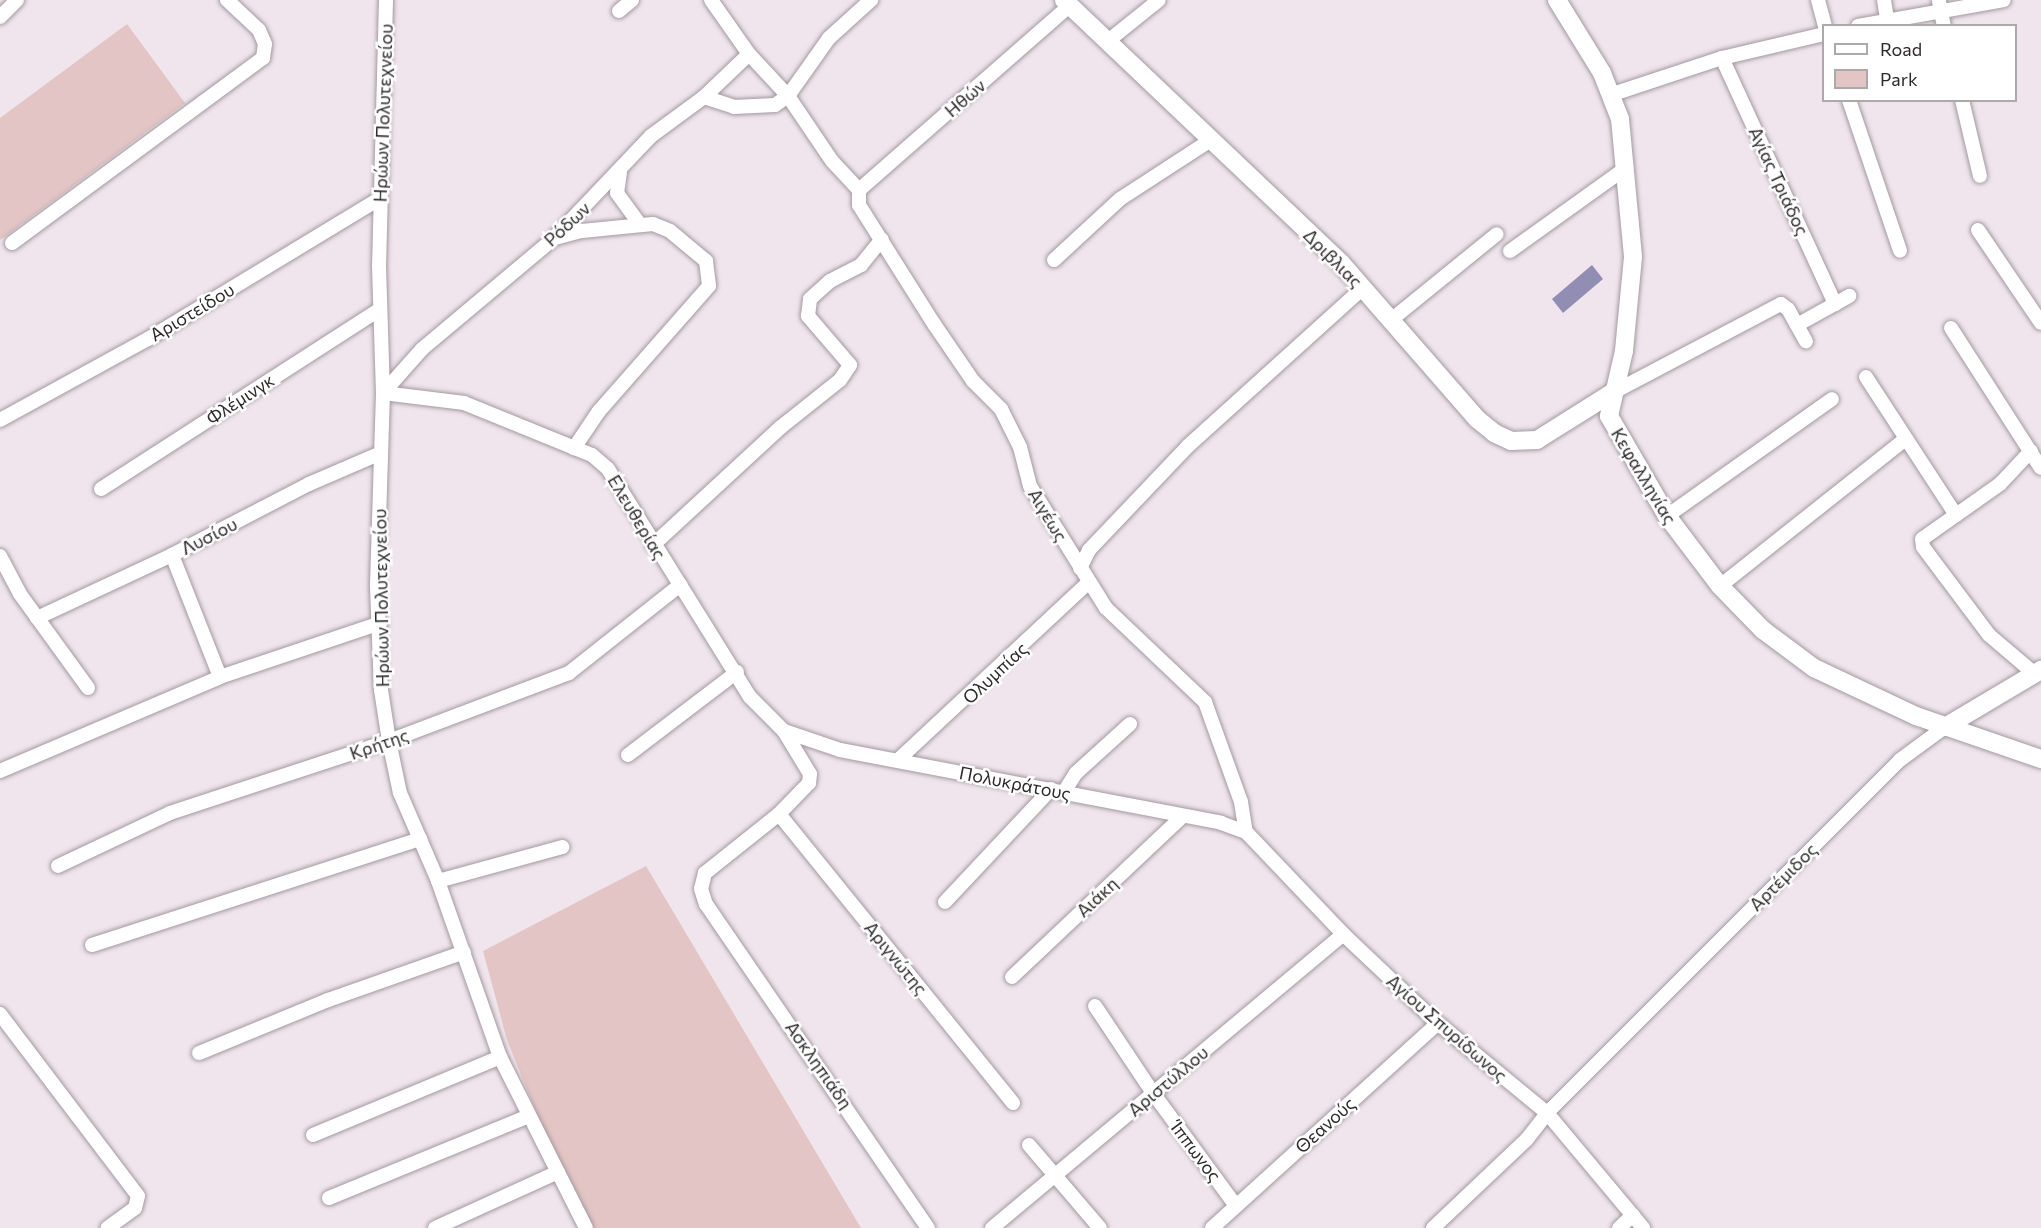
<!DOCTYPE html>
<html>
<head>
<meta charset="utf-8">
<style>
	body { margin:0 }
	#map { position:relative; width:2041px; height:1228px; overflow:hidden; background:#f0e5ed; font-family:Commissioner,sans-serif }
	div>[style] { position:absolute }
	.green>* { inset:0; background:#e4c5c5 }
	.water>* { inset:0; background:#918db3 }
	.roads { filter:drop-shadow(0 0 2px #a399a0) drop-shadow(0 0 2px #a399a0) }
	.minor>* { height:14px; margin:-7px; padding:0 7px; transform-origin:7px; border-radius:7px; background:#fff }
	.tertiary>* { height:18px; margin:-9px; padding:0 9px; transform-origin:9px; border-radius:9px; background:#fff }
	span { translate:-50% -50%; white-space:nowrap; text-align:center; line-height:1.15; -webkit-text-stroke:5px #fff; paint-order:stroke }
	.street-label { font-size:18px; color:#2c282b }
	.legend { position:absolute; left:1822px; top:24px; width:195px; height:78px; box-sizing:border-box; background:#fff; border:2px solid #aba9aa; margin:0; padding:8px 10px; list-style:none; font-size:18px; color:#2c282b }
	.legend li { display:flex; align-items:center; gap:12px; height:30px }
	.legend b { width:30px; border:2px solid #aba9aa }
</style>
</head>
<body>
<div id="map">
	<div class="green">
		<div style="clip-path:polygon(127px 24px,185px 103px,0 240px,0 118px)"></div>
		<div style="clip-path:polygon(646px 866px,861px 1228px,583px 1228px,507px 1040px,483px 951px)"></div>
	</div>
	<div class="water">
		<div style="clip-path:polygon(1592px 265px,1603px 279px,1563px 313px,1552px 299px)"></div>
	</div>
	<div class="roads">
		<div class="minor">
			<div style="left:386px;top:0;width:266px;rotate:91.5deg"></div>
			<div style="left:379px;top:266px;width:127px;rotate:88.2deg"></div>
			<div style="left:383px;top:393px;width:194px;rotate:91.8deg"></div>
			<div style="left:377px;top:587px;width:103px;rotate:87.8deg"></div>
			<div style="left:381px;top:690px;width:52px;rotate:81.1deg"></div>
			<div style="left:389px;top:741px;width:53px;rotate:78.1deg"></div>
			<div style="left:400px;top:793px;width:96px;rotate:66.6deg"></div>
			<div style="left:438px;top:881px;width:187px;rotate:70.6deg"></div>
			<div style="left:500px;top:1057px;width:191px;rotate:63.3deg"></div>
			<div style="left:711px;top:0;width:66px;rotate:54.9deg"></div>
			<div style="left:749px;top:54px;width:57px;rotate:47.1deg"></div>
			<div style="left:788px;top:96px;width:78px;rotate:55.9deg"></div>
			<div style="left:832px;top:161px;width:40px;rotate:47deg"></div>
			<div style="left:1818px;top:0;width:27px;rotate:75deg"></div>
			<div style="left:1884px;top:0;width:19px;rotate:81deg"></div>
			<div style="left:1939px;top:1px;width:25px;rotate:79deg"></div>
			<div style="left:619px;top:11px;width:17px;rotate:-40deg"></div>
			<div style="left:0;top:17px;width:24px;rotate:-45deg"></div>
			<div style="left:1858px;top:26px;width:148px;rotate:-10.1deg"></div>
			<div style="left:1108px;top:41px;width:65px;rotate:-38.8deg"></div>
			<div style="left:1722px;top:58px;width:271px;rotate:65.3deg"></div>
			<div style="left:1613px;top:94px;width:115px;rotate:-18.3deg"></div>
			<div style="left:1722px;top:58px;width:105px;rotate:-13.2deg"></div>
			<div style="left:704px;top:97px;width:32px;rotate:18deg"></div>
			<div style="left:734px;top:107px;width:41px;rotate:-2.8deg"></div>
			<div style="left:775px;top:105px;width:16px;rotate:-35deg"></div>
			<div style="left:788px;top:96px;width:71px;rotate:-54.7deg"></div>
			<div style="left:829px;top:38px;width:57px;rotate:-42.1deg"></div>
			<div style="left:1849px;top:100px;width:159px;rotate:71.3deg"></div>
			<div style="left:1962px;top:100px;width:78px;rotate:76.7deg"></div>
			<div style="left:620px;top:172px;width:21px;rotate:98deg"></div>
			<div style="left:617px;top:193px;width:37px;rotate:54deg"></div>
			<div style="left:859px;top:190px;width:15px;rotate:90deg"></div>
			<div style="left:859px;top:205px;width:141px;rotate:57.8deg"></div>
			<div style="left:934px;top:324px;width:69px;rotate:55.6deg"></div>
			<div style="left:973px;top:381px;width:40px;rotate:45deg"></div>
			<div style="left:1001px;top:409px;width:42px;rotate:63.4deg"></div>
			<div style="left:1020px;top:447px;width:40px;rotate:75.6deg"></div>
			<div style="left:1030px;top:486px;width:144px;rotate:58.1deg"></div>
			<div style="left:1106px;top:608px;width:137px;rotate:43.5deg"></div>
			<div style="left:1205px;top:702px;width:106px;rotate:70.2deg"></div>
			<div style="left:1241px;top:802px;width:30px;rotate:81deg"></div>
			<div style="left:859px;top:190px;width:281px;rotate:-41.2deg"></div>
			<div style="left:1978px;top:230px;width:112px;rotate:55.9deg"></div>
			<div style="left:555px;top:238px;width:28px;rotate:-15deg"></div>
			<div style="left:582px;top:231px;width:71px;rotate:-5.6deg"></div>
			<div style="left:653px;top:224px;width:18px;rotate:22deg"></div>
			<div style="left:670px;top:231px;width:47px;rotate:39.8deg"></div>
			<div style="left:706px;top:261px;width:25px;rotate:83deg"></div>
			<div style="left:709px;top:286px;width:167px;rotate:131.3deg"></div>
			<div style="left:599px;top:411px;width:45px;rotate:124deg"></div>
			<div style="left:12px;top:243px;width:312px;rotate:-36.4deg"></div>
			<div style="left:263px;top:58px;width:14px;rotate:-82deg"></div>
			<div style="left:265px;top:44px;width:15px;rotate:-113deg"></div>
			<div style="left:259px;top:30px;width:44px;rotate:-136.8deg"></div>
			<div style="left:1510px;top:251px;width:143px;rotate:-35.6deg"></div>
			<div style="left:1054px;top:260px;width:90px;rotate:-42.7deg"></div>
			<div style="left:1120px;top:199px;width:108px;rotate:-33deg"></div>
			<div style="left:1391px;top:320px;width:136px;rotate:-39.1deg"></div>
			<div style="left:1797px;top:325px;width:60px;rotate:-29.1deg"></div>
			<div style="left:1951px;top:328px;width:166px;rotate:57.3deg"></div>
			<div style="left:1866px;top:377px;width:165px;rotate:56.9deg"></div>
			<div style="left:383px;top:393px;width:82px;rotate:7deg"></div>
			<div style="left:464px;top:403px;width:138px;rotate:22.1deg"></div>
			<div style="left:592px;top:455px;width:21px;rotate:41deg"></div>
			<div style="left:608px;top:469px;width:269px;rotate:58.1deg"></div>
			<div style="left:750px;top:697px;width:48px;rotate:45deg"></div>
			<div style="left:784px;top:731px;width:50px;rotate:58.8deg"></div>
			<div style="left:810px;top:774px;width:9px;rotate:96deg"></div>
			<div style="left:809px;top:783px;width:43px;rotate:134.1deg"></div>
			<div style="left:779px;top:814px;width:95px;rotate:141.4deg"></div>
			<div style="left:705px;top:873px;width:16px;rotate:104deg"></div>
			<div style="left:701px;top:889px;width:16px;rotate:72deg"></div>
			<div style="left:706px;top:904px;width:393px;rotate:55.6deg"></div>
			<div style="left:383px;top:393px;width:59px;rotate:-48.4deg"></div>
			<div style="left:422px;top:349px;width:171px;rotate:-40deg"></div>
			<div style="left:553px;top:239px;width:142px;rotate:-46.4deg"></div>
			<div style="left:651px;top:136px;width:66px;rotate:-36.3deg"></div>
			<div style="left:704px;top:97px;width:62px;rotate:-43.7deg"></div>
			<div style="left:1612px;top:393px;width:191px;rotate:-27.8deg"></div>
			<div style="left:1781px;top:304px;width:9px;rotate:36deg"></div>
			<div style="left:1788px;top:309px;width:37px;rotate:61deg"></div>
			<div style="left:0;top:420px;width:169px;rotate:-28.7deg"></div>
			<div style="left:148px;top:339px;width:272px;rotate:-31.2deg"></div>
			<div style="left:2031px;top:451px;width:45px;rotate:133.2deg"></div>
			<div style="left:2000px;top:484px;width:95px;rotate:144.8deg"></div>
			<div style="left:1922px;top:539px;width:8px;rotate:83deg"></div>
			<div style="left:1923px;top:547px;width:110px;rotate:53.1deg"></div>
			<div style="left:1989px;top:635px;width:60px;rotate:40.3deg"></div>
			<div style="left:101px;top:489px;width:332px;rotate:-32.8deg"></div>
			<div style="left:1667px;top:516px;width:202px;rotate:-35.3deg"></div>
			<div style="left:653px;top:545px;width:174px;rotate:-42.7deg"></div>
			<div style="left:781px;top:427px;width:75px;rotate:-38.5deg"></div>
			<div style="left:840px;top:380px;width:18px;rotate:-56deg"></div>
			<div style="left:850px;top:365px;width:65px;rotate:-130.6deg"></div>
			<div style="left:808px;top:316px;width:17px;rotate:-83deg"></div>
			<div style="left:810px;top:299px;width:27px;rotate:-42deg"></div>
			<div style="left:830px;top:281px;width:35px;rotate:-27deg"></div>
			<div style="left:861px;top:265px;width:33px;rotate:-51deg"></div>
			<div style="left:172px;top:555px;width:131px;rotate:68.5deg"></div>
			<div style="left:0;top:556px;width:43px;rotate:62.2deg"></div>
			<div style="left:20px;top:594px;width:116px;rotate:54.1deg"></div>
			<div style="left:1080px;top:568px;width:20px;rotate:-63deg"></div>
			<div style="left:1089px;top:550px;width:144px;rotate:-46.4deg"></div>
			<div style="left:1188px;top:446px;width:236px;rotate:-42.1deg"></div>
			<div style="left:1720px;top:586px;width:235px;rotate:-38.4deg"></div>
			<div style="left:37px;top:618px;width:149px;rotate:-25deg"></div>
			<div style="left:172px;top:555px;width:154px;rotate:-27.4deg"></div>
			<div style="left:309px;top:484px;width:78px;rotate:-23.3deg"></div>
			<div style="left:784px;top:731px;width:59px;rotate:18.7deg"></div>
			<div style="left:840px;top:750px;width:388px;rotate:10.8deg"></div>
			<div style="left:1221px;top:823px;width:27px;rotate:20deg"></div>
			<div style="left:1246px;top:832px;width:141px;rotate:46.4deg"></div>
			<div style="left:1343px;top:934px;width:124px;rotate:43.4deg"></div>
			<div style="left:1433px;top:1019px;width:148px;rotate:39.5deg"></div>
			<div style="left:1547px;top:1113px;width:150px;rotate:50.1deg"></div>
			<div style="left:628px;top:755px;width:137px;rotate:-37.3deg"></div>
			<div style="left:898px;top:760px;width:261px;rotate:-43deg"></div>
			<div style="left:0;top:771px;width:239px;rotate:-23.1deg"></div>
			<div style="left:220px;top:677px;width:169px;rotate:-18.6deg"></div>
			<div style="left:1064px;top:792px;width:22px;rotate:-58deg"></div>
			<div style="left:1076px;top:773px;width:73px;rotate:-42.2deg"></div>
			<div style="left:779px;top:814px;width:372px;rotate:51deg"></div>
			<div style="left:58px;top:866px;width:124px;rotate:-25.3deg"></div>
			<div style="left:170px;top:813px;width:231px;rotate:-18.2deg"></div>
			<div style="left:389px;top:741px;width:192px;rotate:-20.7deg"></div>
			<div style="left:569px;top:673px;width:142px;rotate:-38.4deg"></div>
			<div style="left:438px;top:881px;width:129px;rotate:-15.3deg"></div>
			<div style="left:945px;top:902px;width:155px;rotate:-46.8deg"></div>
			<div style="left:92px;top:945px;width:345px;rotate:-17.9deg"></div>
			<div style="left:1012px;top:977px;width:233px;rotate:-43.3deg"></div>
			<div style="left:1095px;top:1006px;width:105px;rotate:56.3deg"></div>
			<div style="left:1153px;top:1093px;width:140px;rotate:53.7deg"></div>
			<div style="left:0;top:1014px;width:228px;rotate:52.8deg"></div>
			<div style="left:138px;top:1196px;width:12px;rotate:104deg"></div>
			<div style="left:135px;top:1208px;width:34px;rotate:144deg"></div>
			<div style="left:199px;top:1053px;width:139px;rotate:-22.3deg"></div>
			<div style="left:328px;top:1000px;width:144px;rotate:-19.4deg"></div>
			<div style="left:313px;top:1135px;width:203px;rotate:-22.6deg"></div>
			<div style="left:1029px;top:1145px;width:109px;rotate:49.5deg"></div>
			<div style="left:329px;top:1198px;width:216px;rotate:-22.3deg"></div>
			<div style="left:435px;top:1228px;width:135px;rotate:-24.5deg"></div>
			<div style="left:992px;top:1228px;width:458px;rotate:-39.9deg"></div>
			<div style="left:1212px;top:1228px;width:305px;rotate:-42.2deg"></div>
			<div style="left:1433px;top:1228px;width:129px;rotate:-43.4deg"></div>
			<div style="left:1527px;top:1139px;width:33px;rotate:-52deg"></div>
			<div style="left:1547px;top:1113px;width:499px;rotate:-45deg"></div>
			<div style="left:1900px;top:760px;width:56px;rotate:-36.3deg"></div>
			<div style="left:1619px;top:1228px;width:19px;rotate:-43deg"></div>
		</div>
		<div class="tertiary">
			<div style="left:1064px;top:0;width:382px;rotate:43.5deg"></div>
			<div style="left:1341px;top:263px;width:207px;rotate:48.9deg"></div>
			<div style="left:1477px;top:419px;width:22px;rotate:39deg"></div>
			<div style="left:1494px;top:433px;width:19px;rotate:25deg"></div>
			<div style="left:1511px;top:441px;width:26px;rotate:-2deg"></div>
			<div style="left:1537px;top:440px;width:89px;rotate:-32.1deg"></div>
			<div style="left:1557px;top:0;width:86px;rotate:58.3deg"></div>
			<div style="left:1602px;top:73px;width:49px;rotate:68.6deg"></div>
			<div style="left:1620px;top:119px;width:139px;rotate:84.6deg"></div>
			<div style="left:1633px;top:257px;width:94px;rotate:95.5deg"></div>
			<div style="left:1624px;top:351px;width:67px;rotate:103deg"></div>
			<div style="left:1609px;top:416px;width:116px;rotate:59.9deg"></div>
			<div style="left:1667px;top:516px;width:88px;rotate:52.9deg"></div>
			<div style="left:1720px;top:586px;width:62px;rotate:45.7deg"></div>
			<div style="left:1763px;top:630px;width:64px;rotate:36.7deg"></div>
			<div style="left:1814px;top:668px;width:113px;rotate:25.2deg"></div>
			<div style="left:1916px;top:716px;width:132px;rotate:19deg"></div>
			<div style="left:1945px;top:727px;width:112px;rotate:-30.7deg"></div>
		</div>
	</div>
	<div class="street-label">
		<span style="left:965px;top:98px;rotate:-41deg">Ηθών</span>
		<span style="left:383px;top:113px;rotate:-88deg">Ηρώων Πολυτεχνείου</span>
		<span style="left:1779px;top:181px;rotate:65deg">Αγίας Τριάδος</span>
		<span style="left:567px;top:224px;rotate:-43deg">Ρόδων</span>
		<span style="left:1333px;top:258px;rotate:45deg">Δριβλιας</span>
		<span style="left:192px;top:312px;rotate:-31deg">Αριστείδου</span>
		<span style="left:240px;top:399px;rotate:-33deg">Φλέμινγκ</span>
		<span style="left:1644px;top:476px;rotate:59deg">Κεφαλληνίας</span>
		<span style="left:1048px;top:515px;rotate:59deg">Αιγέως</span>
		<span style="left:637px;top:517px;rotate:59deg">Ελευθερίας</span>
		<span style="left:209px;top:536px;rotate:-27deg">Λυσίου</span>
		<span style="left:381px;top:598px;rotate:-91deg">Ηρώων Πολυτεχνείου</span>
		<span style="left:995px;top:673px;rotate:-43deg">Ολυμπίας</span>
		<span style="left:379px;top:744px;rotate:-19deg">Κρήτης</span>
		<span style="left:1015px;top:783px;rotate:11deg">Πολυκράτους</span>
		<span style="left:1783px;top:877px;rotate:-45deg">Αρτέμιδος</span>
		<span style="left:1097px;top:897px;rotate:-43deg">Αιάκη</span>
		<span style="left:896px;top:958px;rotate:51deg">Αριγνώτης</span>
		<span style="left:1447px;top:1028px;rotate:41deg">Αγίου Σπυρίδωνος</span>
		<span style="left:819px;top:1065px;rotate:55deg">Ασκληπιάδη</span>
		<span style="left:1168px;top:1081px;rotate:-40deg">Αριστύλλου</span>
		<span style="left:1325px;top:1125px;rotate:-42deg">Θεανούς</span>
		<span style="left:1196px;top:1151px;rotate:53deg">Ίππωνος</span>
	</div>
	<ul class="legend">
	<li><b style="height:8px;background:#fff"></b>Road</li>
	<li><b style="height:16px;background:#e4c5c5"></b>Park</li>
	</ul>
</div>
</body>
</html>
